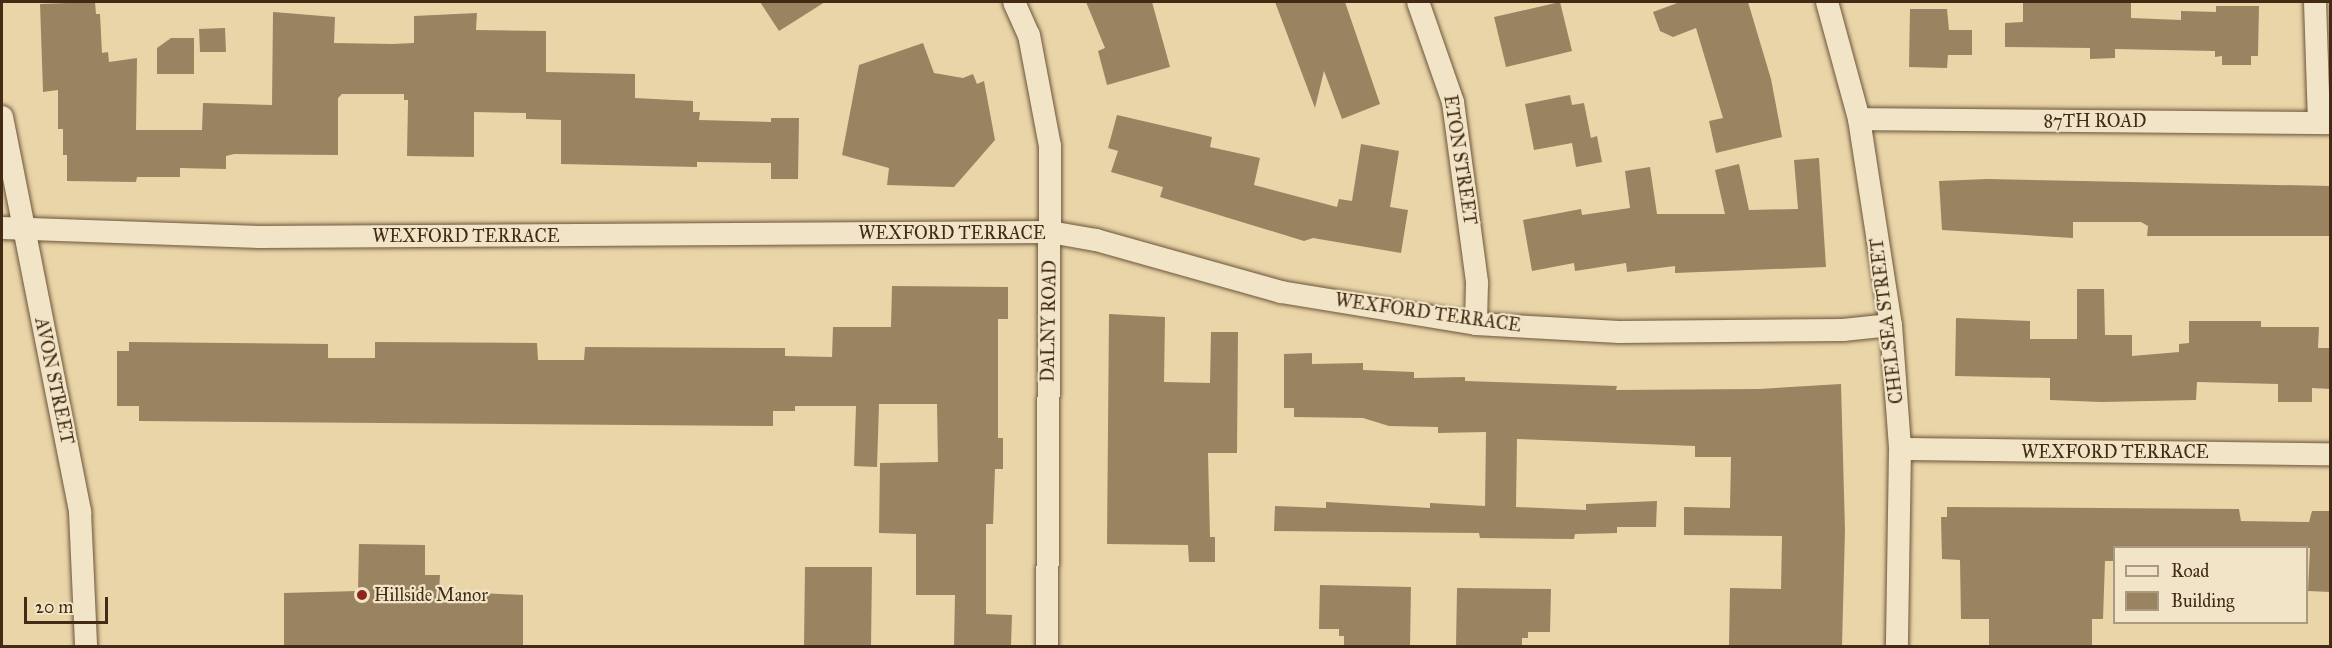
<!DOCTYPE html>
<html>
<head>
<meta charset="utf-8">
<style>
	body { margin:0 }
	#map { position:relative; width:2332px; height:648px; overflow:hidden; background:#ead5a9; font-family:"IM FELL Great Primer",serif }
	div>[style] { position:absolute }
	.building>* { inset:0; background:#998361 }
	.roads { filter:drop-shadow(0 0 2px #6c5539) drop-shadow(0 0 2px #6c5539) }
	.street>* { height:22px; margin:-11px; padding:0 11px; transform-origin:11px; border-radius:11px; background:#f1e4c7 }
	.dots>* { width:16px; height:16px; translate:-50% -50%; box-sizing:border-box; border:3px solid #f1e4c7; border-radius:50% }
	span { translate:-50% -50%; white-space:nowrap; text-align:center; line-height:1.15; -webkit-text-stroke:4.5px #f1e4c7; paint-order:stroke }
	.street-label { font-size:18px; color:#422a14 }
	.poi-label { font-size:18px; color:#422a14 }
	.left { translate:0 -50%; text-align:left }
	.frame { position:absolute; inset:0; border:3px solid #422a14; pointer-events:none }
	.legend { position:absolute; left:2113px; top:546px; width:195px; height:78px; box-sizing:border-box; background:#f1e4c7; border:2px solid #ab9a7f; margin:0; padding:8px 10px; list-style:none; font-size:18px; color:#422a14 }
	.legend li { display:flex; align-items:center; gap:12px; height:30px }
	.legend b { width:30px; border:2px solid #ab9a7f }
	.scale { position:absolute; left:24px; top:597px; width:84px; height:27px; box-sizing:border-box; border:3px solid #422a14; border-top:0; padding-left:8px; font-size:18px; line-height:21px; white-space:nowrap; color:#422a14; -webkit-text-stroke:4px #f1e4c7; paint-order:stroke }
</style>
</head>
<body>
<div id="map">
	<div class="building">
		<div style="clip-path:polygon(95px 2px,96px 14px,100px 14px,102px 53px,108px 52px,109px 62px,137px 58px,136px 130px,202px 130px,203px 103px,272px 105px,273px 12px,335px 17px,334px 43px,392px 44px,414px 43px,414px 16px,477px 13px,476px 30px,546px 31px,546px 72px,635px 74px,635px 98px,693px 101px,693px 112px,700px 112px,699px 120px,771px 122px,771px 118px,799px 118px,798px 179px,771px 179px,771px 163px,697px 162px,697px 167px,561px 164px,561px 120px,526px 119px,526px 113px,474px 112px,474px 157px,407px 156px,408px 100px,404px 100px,404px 94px,342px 94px,338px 98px,338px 155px,234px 154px,226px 156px,226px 169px,180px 168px,180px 177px,137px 177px,136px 182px,67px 181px,67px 155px,63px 155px,63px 129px,58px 129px,58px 90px,43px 92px,40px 4px)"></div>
		<div style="clip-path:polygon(760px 2px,825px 2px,779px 31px)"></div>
		<div style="clip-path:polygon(1086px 2px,1152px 2px,1170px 67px,1107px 85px,1098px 51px,1105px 48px)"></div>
		<div style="clip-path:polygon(1275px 2px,1345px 2px,1380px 104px,1342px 119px,1324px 71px,1315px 108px)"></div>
		<div style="clip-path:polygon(1560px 2px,1572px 51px,1506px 67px,1494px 17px)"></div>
		<div style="clip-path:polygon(1680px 2px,1748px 2px,1771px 79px,1782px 137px,1716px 153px,1709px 121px,1723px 118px,1696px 28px,1673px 37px,1660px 31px,1653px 12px)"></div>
		<div style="clip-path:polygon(2023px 2px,2131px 2px,2131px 18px,2181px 20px,2181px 11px,2216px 12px,2216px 6px,2259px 6px,2258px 56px,2251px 56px,2251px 65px,2222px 65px,2222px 56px,2215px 57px,2215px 51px,2115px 49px,2115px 58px,2090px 59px,2090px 48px,2005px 47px,2005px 23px,2023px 22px)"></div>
		<div style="clip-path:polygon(1910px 9px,1947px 9px,1949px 30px,1972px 30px,1972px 55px,1948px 55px,1947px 68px,1909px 67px)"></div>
		<div style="clip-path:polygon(225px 28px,226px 52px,200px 52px,199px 29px)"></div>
		<div style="clip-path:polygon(171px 38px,194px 38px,194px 74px,157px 74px,157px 48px)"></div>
		<div style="clip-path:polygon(923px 43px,934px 73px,963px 78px,973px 74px,977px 84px,984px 81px,995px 140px,954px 187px,887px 185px,889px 168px,842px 155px,859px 65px)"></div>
		<div style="clip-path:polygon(1570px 95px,1572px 105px,1584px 103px,1591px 138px,1597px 136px,1602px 162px,1576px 167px,1572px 143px,1534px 150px,1525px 104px)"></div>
		<div style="clip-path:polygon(1117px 115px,1212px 137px,1210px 147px,1260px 158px,1254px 185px,1337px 207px,1339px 199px,1352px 201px,1361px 144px,1399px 151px,1390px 207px,1408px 210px,1401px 253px,1313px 238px,1304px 241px,1160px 197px,1163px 187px,1111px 172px,1118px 151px,1108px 148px)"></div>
		<div style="clip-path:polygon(1819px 158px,1826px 267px,1675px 273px,1675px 266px,1627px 272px,1626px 263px,1575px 271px,1574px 263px,1532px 271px,1523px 220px,1581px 209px,1582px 215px,1630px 208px,1625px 171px,1650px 167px,1657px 214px,1725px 214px,1715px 170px,1739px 164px,1749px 210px,1798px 209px,1794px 160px)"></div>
		<div style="clip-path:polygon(1987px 179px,2331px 186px,2331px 236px,2147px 236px,2148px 226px,2141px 222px,2073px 222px,2073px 238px,1942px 230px,1939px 181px)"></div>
		<div style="clip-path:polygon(892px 286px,1008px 287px,1008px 319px,998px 319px,998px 438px,1003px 438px,1003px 469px,995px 469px,993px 524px,986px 524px,986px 614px,1012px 615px,1011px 646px,954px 646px,955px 595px,916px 595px,916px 534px,879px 533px,880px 463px,938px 462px,937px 404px,879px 404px,877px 467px,854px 466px,856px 406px,795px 406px,795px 411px,773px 411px,773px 426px,139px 421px,139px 406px,117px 406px,117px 351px,129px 351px,129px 342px,328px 344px,328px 358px,375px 358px,375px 342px,537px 343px,538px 360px,584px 360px,585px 347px,785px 348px,785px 356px,832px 357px,833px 327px,891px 327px)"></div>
		<div style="clip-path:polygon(2077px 289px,2104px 289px,2105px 335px,2132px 335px,2132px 356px,2179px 352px,2179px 344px,2189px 343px,2189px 321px,2261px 321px,2261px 327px,2319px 327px,2318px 348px,2331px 348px,2331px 389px,2312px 388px,2312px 402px,2278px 402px,2278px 384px,2197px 382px,2196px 400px,2101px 402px,2050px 400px,2050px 378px,1955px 376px,1956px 318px,2030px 321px,2030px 339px,2077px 339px)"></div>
		<div style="clip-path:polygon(1109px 314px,1165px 317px,1164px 382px,1210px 383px,1211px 332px,1238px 332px,1237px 453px,1208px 453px,1210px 537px,1215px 537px,1215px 562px,1189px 562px,1188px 545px,1107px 544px)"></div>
		<div style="clip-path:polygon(1312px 353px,1312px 364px,1363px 363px,1363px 370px,1414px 372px,1414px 378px,1465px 377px,1465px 381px,1617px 386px,1616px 390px,1759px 389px,1841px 384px,1845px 530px,1842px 646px,1729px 646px,1730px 588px,1781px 589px,1782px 536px,1684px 535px,1684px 507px,1730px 508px,1731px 457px,1695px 457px,1695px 446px,1517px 439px,1516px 507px,1586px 510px,1586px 504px,1657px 501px,1656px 527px,1617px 527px,1617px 533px,1575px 534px,1574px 539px,1480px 538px,1479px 533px,1274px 531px,1275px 506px,1326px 508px,1326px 502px,1430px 508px,1430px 503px,1485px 506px,1486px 432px,1438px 433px,1438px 427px,1389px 426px,1363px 418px,1294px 417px,1294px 408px,1284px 408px,1284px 354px)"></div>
		<div style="clip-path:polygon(1947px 507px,2239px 509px,2241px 521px,2309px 522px,2312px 511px,2331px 511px,2331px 592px,2308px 591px,2310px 548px,2115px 548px,2115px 561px,2105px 561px,2103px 619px,2092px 619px,2092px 646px,1989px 646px,1989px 619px,1961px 619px,1960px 560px,1942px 559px,1941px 517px,1947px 517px)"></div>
		<div style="clip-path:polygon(359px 544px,425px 545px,425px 575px,440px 575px,439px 591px,523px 595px,523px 646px,284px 646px,284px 593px,358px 591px)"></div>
		<div style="clip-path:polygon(805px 567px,872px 567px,871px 646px,804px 646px)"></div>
		<div style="clip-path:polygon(1320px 585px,1411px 587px,1410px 646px,1344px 646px,1344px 636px,1339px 636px,1339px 629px,1319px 629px)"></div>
		<div style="clip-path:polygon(1457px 588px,1551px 589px,1550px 632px,1528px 632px,1528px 638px,1522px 638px,1522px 646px,1456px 646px)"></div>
	</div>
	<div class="roads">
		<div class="street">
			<div style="left:1014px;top:2px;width:36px;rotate:66deg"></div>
			<div style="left:1029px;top:35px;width:113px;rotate:79.3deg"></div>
			<div style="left:1050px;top:146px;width:500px;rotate:90.34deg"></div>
			<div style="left:1418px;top:2px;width:106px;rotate:70.7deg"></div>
			<div style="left:1453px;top:102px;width:183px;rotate:82.4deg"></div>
			<div style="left:1477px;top:283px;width:41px;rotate:91.4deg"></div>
			<div style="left:1827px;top:2px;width:121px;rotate:74.7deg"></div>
			<div style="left:1859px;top:119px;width:208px;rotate:81.2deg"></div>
			<div style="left:1891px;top:325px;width:124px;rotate:85.8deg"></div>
			<div style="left:1900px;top:449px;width:197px;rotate:90.9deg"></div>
			<div style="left:2315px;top:2px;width:121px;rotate:88.1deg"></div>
			<div style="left:2px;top:117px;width:403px;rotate:78.8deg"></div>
			<div style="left:80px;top:512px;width:134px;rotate:87.4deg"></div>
			<div style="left:1859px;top:119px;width:471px;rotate:0.5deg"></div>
			<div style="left:2px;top:228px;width:258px;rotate:2deg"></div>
			<div style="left:260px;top:237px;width:790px;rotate:-0.36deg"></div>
			<div style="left:1050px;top:232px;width:47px;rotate:9.9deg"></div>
			<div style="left:1096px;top:240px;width:192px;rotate:15.7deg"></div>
			<div style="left:1281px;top:292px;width:198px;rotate:9.3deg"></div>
			<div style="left:1476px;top:324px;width:143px;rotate:3.2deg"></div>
			<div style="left:1619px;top:332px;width:224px;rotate:-0.5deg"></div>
			<div style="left:1843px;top:330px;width:48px;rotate:-5.9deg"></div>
			<div style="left:1900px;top:449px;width:430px;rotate:0.7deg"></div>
		</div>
	</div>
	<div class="dots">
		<div style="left:362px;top:595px;background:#8f2418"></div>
	</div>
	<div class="street-label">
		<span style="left:2095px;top:121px">87TH ROAD</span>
		<span style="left:1460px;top:160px;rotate:81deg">ETON STREET</span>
		<span style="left:952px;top:233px">WEXFORD TERRACE</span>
		<span style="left:466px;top:236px">WEXFORD TERRACE</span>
		<span style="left:1428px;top:313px;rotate:8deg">WEXFORD TERRACE</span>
		<span style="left:1049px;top:321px;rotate:-89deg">DALNY ROAD</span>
		<span style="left:1887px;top:321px;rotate:-97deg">CHELSEA STREET</span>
		<span style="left:54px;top:381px;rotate:78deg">AVON STREET</span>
		<span style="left:2115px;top:452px">WEXFORD TERRACE</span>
	</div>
	<div class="poi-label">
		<span class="left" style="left:374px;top:595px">Hillside Manor</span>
	</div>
	<div class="frame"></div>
	<ul class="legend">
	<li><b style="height:8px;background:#f1e4c7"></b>Road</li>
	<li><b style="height:16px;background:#998361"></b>Building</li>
	</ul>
	<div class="scale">20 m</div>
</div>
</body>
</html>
